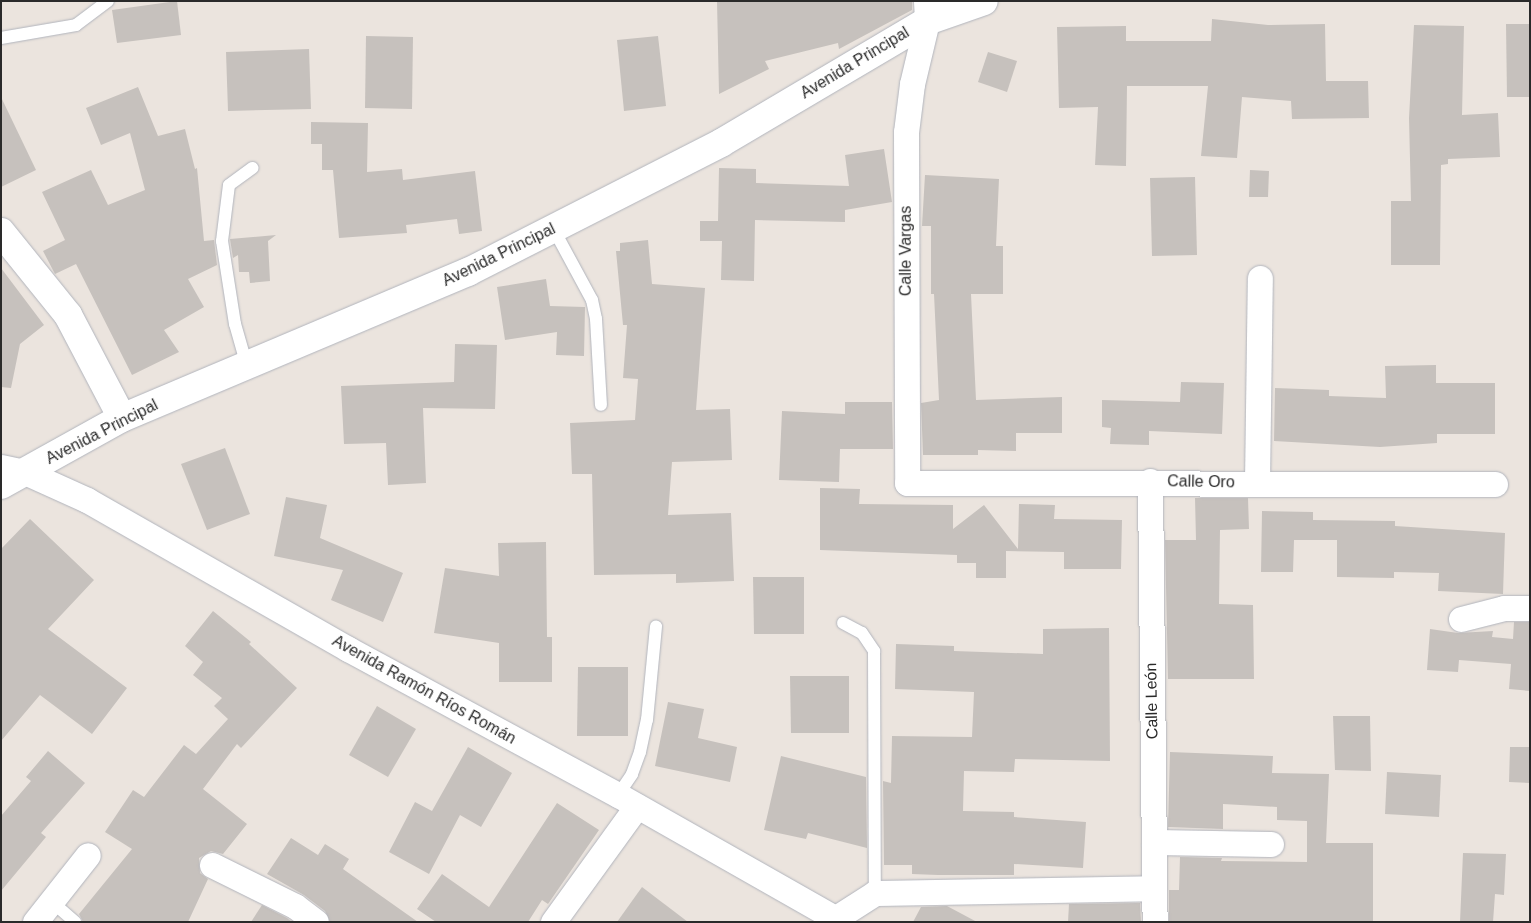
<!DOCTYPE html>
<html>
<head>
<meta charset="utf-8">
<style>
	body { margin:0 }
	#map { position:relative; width:1531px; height:923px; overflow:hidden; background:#ebe4de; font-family:Helvetica,sans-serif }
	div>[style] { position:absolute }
	.building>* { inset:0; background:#c6c1bd }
	.roads { filter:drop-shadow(0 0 1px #b1b4bc) drop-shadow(0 0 1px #b1b4bc) }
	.lane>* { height:12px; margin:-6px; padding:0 6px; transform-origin:6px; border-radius:6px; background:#fff }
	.street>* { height:25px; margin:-12.5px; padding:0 12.5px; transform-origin:12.5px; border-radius:12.5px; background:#fff }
	.secondary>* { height:28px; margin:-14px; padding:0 14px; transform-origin:14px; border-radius:14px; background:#fff }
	span { translate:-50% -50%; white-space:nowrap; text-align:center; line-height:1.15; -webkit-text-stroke:4px #fff; paint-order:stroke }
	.street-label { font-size:16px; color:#2a2a2a }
	.frame { position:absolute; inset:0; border:2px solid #2a2a2a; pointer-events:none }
</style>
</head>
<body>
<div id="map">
	<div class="building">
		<div style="clip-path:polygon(177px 1px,181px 35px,117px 43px,112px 10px)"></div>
		<div style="clip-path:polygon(717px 1px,912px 1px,912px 10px,839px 49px,838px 43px,765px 61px,769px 69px,719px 94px)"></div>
		<div style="clip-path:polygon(1212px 19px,1268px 25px,1325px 24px,1326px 81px,1368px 81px,1369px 118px,1292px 119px,1291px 101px,1242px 97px,1237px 158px,1201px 156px,1208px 86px,1127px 86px,1126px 166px,1095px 165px,1098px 107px,1059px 108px,1057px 27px,1126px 26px,1126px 41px,1211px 41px)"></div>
		<div style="clip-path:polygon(1506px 24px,1530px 24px,1530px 97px,1507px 97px)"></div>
		<div style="clip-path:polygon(1414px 25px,1464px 26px,1462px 115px,1498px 113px,1500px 157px,1448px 159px,1448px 164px,1441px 165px,1440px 265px,1391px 265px,1391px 201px,1411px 201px,1409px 118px)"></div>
		<div style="clip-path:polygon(366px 36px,413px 37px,412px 109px,365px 108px)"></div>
		<div style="clip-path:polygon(658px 36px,666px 106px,624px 111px,617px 40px)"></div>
		<div style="clip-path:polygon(309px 49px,311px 109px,228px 111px,226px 52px)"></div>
		<div style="clip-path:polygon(988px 52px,1017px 61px,1007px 92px,978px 82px)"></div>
		<div style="clip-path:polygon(138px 87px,158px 136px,185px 129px,195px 169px,197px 168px,204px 241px,214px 240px,217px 265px,188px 279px,204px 307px,164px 330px,179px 352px,132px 375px,76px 264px,55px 274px,43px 251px,65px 240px,42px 192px,91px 170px,108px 205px,145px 190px,130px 133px,101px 145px,86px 108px)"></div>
		<div style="clip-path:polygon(1px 97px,36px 170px,1px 187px)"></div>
		<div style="clip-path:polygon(311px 122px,368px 123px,367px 172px,402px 169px,403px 180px,475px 171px,482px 231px,459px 234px,457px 219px,406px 225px,407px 233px,339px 238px,333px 170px,322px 170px,322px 144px,311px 144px)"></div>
		<div style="clip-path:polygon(884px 149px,892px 202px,845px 210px,845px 222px,755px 220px,754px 281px,721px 280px,722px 241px,700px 241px,700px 221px,718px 221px,719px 168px,756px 169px,756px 183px,849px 186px,845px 155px)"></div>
		<div style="clip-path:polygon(1250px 170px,1269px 171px,1268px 197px,1249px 197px)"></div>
		<div style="clip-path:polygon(925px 175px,999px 179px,996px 246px,1003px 246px,1003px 294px,971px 294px,976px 400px,1062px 397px,1062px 433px,1016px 433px,1016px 451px,978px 450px,978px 455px,923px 455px,921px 403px,939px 400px,934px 294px,931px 294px,931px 226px,922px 226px)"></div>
		<div style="clip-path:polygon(1195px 177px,1197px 255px,1152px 256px,1150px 178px)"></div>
		<div style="clip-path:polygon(276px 235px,268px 241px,270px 281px,250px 283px,249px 272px,239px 272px,238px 255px,233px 258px,230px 239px)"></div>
		<div style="clip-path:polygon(648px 240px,652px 284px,705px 288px,696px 410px,730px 409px,732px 460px,672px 462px,668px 515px,731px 513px,734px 581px,676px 583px,676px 574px,594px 575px,592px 474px,572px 474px,570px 423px,635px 420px,638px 379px,623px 378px,627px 325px,623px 325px,616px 251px,620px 251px,620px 243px)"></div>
		<div style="clip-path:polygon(1px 268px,44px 325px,20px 344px,11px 388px,1px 387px)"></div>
		<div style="clip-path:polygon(546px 279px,550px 306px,585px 307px,584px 356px,556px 355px,557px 332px,505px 340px,497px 287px)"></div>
		<div style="clip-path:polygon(455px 344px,497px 345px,495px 409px,423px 408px,426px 483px,388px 485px,386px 443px,344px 444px,341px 386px,454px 382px)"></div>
		<div style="clip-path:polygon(1436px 365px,1436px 383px,1495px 383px,1495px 434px,1437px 434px,1437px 443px,1380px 447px,1274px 441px,1275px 388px,1329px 390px,1329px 396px,1386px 398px,1385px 366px)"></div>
		<div style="clip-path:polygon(1181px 382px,1224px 383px,1222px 434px,1149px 431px,1149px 445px,1110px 444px,1111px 428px,1102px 427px,1102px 400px,1180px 402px)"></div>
		<div style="clip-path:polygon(845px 402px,892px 402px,893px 449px,840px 449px,839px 482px,779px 480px,782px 411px,845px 414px)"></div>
		<div style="clip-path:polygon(225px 448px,250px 514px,207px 530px,181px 464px)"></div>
		<div style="clip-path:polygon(820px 488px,860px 489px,859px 504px,953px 505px,953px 529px,984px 505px,1018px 549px,1019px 504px,1055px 505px,1054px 519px,1122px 520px,1121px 569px,1064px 569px,1064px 552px,1006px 551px,1006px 578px,976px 578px,976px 563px,957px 563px,957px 555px,820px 550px)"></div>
		<div style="clip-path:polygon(286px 497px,327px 505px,320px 538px,403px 573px,383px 622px,331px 600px,343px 570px,274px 556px)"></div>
		<div style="clip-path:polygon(1195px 498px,1248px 498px,1249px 529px,1220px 530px,1219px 604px,1253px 605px,1254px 679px,1168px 679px,1165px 540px,1196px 540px)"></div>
		<div style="clip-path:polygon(1262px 511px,1313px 512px,1313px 520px,1395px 521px,1395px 526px,1505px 533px,1503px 594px,1438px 591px,1439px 573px,1394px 572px,1394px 578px,1337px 577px,1337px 540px,1294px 540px,1293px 572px,1261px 572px)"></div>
		<div style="clip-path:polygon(30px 519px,94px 580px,48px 629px,127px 688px,92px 734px,40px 695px,1px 741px,1px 549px)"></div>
		<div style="clip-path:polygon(546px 542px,547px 637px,552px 637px,552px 682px,499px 682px,499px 643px,434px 633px,445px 568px,499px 576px,498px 543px)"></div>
		<div style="clip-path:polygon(753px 577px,804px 577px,804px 634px,754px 634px)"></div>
		<div style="clip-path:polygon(213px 611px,251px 642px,249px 644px,297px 688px,241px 748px,237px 744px,203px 789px,247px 824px,223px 854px,211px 851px,199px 858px,200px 873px,208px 879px,188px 922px,83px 922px,79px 914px,132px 849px,105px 832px,133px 790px,144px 797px,184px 745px,196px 754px,228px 719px,214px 706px,222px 698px,193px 675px,203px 662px,185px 646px)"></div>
		<div style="clip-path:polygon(1514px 622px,1530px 622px,1530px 691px,1509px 689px,1511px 664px,1459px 660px,1458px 672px,1427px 670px,1430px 629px,1458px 633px,1493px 631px,1492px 637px,1513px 639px)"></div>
		<div style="clip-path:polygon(1109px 628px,1110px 761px,1015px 759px,1014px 772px,964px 771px,963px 811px,1014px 812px,1014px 817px,1086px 822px,1083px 868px,1014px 864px,1014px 875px,938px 875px,912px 874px,912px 865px,884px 865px,883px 781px,891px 783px,892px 736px,972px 737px,974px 692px,895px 689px,896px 644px,954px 646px,954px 651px,1043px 654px,1043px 629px)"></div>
		<div style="clip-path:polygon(578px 667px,628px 667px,628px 736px,577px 736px)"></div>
		<div style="clip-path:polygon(790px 676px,849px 676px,849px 733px,791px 733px)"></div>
		<div style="clip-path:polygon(668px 702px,704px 709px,698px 738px,737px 747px,730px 782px,655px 766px)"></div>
		<div style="clip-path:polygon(377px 706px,416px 729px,388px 777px,349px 755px)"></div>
		<div style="clip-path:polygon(1333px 716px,1370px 716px,1371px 771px,1335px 770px)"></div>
		<div style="clip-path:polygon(468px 747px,512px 773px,481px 827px,460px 815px,429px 874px,389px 852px,415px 802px,432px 811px)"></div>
		<div style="clip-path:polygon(1510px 747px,1530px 747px,1530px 783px,1509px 782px)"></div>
		<div style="clip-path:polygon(48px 751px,85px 783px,41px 833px,46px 837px,1px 891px,1px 816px,31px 781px,26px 777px)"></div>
		<div style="clip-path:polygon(1170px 752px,1273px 756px,1272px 773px,1329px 774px,1326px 843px,1373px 843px,1373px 922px,1169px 922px,1169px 890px,1179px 890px,1180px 857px,1222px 858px,1221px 861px,1307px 862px,1307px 821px,1277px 820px,1277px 807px,1223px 804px,1223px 829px,1168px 827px)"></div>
		<div style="clip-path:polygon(781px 756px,866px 777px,867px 848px,808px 833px,806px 839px,764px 830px)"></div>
		<div style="clip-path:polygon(1387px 772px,1441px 775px,1439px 817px,1385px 814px)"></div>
		<div style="clip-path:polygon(557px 803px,599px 830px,548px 904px,542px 900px,528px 922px,436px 922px,417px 909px,442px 874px,489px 907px)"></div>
		<div style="clip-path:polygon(291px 838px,318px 855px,325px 844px,349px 859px,343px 869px,418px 922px,330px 922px,325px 911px,304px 895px,267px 874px)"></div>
		<div style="clip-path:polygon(1463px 853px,1506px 854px,1504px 895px,1495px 894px,1493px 922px,1460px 922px)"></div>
		<div style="clip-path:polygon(642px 887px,688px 922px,617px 922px)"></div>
		<div style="clip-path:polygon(1140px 903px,1141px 922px,1068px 922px,1069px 904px)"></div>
		<div style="clip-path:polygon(262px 905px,287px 918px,292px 922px,251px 922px)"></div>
		<div style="clip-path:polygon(947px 906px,977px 922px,913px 922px,921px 907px)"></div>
	</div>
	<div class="roads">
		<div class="lane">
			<div style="left:1px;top:38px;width:76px;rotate:-9.8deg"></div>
			<div style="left:76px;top:25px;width:40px;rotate:-37deg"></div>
			<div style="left:553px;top:228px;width:82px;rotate:61.6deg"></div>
			<div style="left:592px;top:300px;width:19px;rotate:78deg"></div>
			<div style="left:596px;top:319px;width:86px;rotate:86.7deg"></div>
			<div style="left:247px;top:366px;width:44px;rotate:-105.9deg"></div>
			<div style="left:235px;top:324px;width:84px;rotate:-98.9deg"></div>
			<div style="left:222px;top:241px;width:56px;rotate:-82.9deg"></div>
			<div style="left:229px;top:185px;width:29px;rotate:-36deg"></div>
			<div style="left:843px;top:623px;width:21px;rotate:28deg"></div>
			<div style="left:862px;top:633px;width:22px;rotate:56deg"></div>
			<div style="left:874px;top:651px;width:242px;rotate:89.8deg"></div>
			<div style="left:618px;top:795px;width:25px;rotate:-56deg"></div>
			<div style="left:632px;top:774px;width:23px;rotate:-70deg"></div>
			<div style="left:640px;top:752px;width:33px;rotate:-78deg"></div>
			<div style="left:647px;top:720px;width:94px;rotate:-84.5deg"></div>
			<div style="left:51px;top:901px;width:32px;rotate:41deg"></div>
		</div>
		<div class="street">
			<div style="left:926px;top:1px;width:20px;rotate:87deg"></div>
			<div style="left:927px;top:21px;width:65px;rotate:103.4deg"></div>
			<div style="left:912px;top:84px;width:48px;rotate:97.1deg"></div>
			<div style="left:906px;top:132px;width:351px;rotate:89.8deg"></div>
			<div style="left:907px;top:483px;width:588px;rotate:0.1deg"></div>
			<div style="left:1px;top:467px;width:25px;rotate:12deg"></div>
			<div style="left:25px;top:472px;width:68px;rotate:24.3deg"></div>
			<div style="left:87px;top:500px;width:301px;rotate:29.7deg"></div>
			<div style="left:348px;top:649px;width:307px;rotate:28.4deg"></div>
			<div style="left:618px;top:795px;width:257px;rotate:29.6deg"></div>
			<div style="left:1150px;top:481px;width:441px;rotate:89.4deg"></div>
			<div style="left:1257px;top:482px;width:204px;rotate:-89.2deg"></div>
			<div style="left:1461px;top:619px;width:44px;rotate:-14.3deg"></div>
			<div style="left:1504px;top:608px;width:26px"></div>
			<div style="left:1154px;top:842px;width:117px;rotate:1deg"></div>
			<div style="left:212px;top:865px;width:93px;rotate:26.3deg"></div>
			<div style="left:295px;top:906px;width:26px;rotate:37deg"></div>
			<div style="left:836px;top:918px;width:46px;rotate:-32.7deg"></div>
			<div style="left:875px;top:893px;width:279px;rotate:-1deg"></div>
			<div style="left:35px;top:922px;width:85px;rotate:-51.7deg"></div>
			<div style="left:553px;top:922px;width:143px;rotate:-54.1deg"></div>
		</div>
		<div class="secondary">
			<div style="left:1px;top:232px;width:107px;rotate:51.1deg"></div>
			<div style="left:68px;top:315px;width:116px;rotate:62.3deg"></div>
			<div style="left:1px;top:485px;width:138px;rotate:-29deg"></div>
			<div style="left:122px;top:418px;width:376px;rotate:-22.9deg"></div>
			<div style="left:468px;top:272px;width:284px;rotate:-27deg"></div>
			<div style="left:721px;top:143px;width:239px;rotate:-30.6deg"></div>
			<div style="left:927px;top:21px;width:60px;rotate:-19.3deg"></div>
		</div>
	</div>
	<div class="street-label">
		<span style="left:855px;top:63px;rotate:-31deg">Avenida Principal</span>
		<span style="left:906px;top:251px;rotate:-90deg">Calle Vargas</span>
		<span style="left:499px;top:255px;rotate:-26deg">Avenida Principal</span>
		<span style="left:102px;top:432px;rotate:-27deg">Avenida Principal</span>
		<span style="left:1201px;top:482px;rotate:1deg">Calle Oro</span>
		<span style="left:424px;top:690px;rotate:29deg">Avenida Ramón Ríos Román</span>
		<span style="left:1152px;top:701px;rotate:-91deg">Calle León</span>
	</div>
	<div class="frame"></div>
</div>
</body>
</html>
